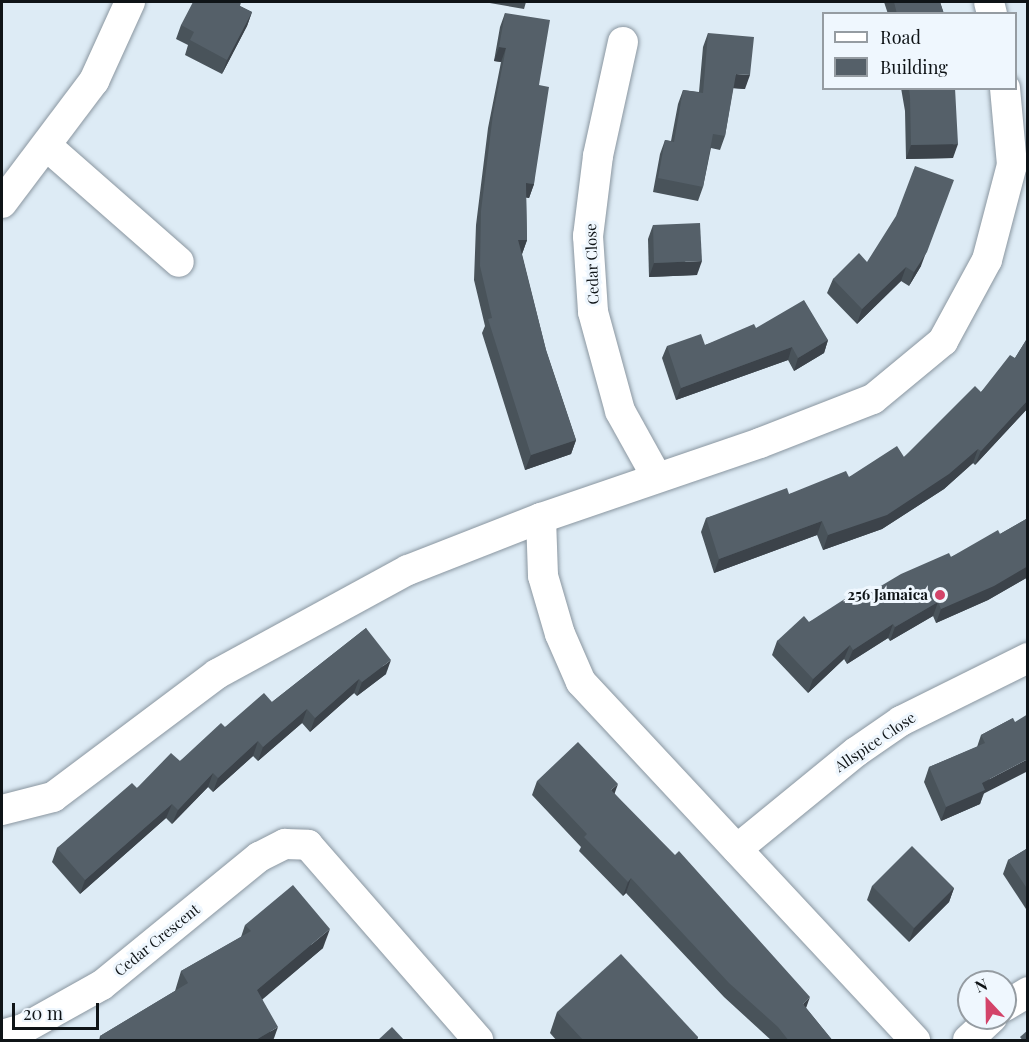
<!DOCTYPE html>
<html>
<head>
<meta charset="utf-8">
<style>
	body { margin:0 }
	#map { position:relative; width:1029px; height:1042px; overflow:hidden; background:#ddebf5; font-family:"Playfair Display",serif }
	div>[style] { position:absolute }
	.roads { filter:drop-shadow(0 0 2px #8a96a0) drop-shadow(0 0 2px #8a96a0) }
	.minor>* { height:30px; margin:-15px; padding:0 15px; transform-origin:15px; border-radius:15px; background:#fff }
	.wall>* { inset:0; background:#49535a }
	.shaded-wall>* { inset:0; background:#3c434a }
	.building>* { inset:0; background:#556069 }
	.dots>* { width:16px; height:16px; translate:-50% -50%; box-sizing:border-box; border:3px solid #eff7fe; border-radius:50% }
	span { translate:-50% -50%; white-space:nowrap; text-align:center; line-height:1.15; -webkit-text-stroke:6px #eff7fe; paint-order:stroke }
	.street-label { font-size:15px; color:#0f1417 }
	.poi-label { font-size:15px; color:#0f1417; font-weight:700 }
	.right { translate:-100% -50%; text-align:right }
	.frame { position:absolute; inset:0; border:3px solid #0f1417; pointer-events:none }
	.legend { position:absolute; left:822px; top:12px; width:195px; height:78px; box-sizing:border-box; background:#eff7fe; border:2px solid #959ca2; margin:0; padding:8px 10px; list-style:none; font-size:18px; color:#0f1417 }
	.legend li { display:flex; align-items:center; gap:12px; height:30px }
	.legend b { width:30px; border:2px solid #959ca2 }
	.north { position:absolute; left:957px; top:970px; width:60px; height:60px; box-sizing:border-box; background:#eff7fe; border:2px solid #959ca2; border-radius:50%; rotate:338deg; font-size:16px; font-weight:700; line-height:24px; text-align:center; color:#0f1417 }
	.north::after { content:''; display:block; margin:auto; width:21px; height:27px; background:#d34369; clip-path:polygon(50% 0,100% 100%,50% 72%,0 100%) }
	.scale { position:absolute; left:12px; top:1003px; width:87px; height:27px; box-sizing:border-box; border:3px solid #0f1417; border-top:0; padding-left:8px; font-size:18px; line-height:21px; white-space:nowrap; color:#0f1417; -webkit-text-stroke:4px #eff7fe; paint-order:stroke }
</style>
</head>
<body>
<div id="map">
	<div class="roads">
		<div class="minor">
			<div style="left:989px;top:2px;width:12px;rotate:76deg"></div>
			<div style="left:623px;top:42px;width:117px;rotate:102.4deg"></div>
			<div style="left:598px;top:156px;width:81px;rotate:97.1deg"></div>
			<div style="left:588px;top:236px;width:76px;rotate:86.2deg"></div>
			<div style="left:593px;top:312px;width:103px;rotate:74.7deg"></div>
			<div style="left:620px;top:411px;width:74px;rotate:61deg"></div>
			<div style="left:48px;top:147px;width:174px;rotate:41.3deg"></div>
			<div style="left:2px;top:203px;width:153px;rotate:-53deg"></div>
			<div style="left:94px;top:81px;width:87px;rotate:-65.5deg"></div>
			<div style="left:541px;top:518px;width:58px;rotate:88deg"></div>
			<div style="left:543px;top:576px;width:60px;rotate:73.7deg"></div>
			<div style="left:560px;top:634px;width:52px;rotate:66.4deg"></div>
			<div style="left:581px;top:682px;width:490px;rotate:47deg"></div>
			<div style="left:2px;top:810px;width:53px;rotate:-14.3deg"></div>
			<div style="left:53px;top:797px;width:205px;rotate:-36.9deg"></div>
			<div style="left:217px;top:674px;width:217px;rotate:-28.6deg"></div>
			<div style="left:408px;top:570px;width:143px;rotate:-21.4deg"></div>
			<div style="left:541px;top:518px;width:231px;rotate:-18.9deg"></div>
			<div style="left:760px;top:443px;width:121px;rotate:-21.3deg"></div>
			<div style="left:873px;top:399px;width:91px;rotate:-39.6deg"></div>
			<div style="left:943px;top:341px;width:92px;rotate:-61.5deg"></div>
			<div style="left:987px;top:260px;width:98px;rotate:-75.3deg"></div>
			<div style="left:1012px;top:165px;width:77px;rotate:-95.2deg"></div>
			<div style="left:737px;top:849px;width:154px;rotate:-39.2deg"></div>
			<div style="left:856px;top:752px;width:55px;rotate:-34.6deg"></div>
			<div style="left:901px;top:721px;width:142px;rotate:-26.4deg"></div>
			<div style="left:1005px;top:1006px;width:27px;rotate:-31deg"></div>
			<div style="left:2px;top:1035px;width:22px;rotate:-16deg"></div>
			<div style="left:23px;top:1029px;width:90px;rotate:-29.1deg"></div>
			<div style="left:102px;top:985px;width:203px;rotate:-39.2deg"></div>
			<div style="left:259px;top:857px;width:29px;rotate:-27deg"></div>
			<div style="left:285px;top:844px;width:23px;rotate:2deg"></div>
			<div style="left:308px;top:845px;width:259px;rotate:48.9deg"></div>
			<div style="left:968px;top:1040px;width:33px;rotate:-43deg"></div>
		</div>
	</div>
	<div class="wall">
		<div style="clip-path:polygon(484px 2px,526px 2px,524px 9px)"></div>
		<div style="clip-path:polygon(884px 2px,940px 2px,944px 14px,888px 14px)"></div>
		<div style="clip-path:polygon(240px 6px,252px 12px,247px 26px,222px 74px,185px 55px,188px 45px,176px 39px,181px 25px)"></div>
		<div style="clip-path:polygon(505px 13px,539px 85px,534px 184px,529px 198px,526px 197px,527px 240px,522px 254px,546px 350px,576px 440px,571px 454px,525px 470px,482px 333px,485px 326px,474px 280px,476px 225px,488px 128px,501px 62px,494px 61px,500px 27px)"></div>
		<div style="clip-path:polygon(708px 33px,745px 89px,733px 88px,725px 136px,720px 150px,711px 148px,703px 187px,698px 201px,653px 192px,660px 154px,665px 140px,671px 141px,678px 104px,683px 90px,699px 92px,703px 47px)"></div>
		<div style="clip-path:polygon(901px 88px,955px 88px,953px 158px,906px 159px,905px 111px)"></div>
		<div style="clip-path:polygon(653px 225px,697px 275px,649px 277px,648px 239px)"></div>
		<div style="clip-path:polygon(867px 262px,921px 266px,909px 286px,901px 281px,857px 324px,827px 293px,833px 279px)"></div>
		<div style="clip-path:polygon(756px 328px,828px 340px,824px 353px,794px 371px,788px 360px,676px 400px,662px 358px,667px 346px,705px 345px)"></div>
		<div style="clip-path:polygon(1028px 337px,1028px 408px,975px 465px,973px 463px,944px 489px,882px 529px,823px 550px,817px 535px,714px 573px,701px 532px,706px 518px,849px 477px,904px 457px,981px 392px,1015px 358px)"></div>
		<div style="clip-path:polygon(1028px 518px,1028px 577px,988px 600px,936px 623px,933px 616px,890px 641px,888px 638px,847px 664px,844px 659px,808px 693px,772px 655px,777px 641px,809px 622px,951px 557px,1000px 534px)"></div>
		<div style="clip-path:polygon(366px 628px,386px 674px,357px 696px,354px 693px,310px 732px,302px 723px,258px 761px,253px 756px,213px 792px,208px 787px,172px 824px,166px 818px,80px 894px,52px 862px,57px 848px,137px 788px,180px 761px,225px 727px,272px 702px)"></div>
		<div style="clip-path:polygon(1013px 718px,980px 804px,941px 821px,924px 782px,929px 767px,977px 747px,981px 735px)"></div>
		<div style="clip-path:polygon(537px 781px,614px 793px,806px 1008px,833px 1041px,772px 1041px,724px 997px,626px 893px,623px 896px,579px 851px,581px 847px,532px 795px)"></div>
		<div style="clip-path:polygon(1028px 848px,1028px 912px,1003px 874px,1008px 860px)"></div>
		<div style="clip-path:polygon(872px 886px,954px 888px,949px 902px,909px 942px,867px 900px)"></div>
		<div style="clip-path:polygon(245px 925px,323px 948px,262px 999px,273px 1041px,99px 1041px,100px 1036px,175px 991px,181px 971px,241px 937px)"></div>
		<div style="clip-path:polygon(557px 1012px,698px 1037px,697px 1041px,557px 1041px,550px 1033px)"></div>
	</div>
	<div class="shaded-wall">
		<div style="clip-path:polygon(252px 12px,247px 26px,222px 74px,227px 60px)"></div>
		<div style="clip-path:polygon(499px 47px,506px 48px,501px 62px,494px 61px)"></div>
		<div style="clip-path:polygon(736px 74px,750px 75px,745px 89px,731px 88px)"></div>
		<div style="clip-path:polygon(958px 144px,953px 158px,906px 159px,911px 145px)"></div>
		<div style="clip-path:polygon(526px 183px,534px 184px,529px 198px,521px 197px)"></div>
		<div style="clip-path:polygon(948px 194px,921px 266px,909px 286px,914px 272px)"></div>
		<div style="clip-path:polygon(518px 240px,527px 240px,522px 254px)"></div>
		<div style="clip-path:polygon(702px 261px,697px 275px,649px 277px,654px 263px)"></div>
		<div style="clip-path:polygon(906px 267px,901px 281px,857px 324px,862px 309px)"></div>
		<div style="clip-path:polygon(828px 340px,824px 353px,794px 371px,798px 358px)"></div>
		<div style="clip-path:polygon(792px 347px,788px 360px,676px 400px,681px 388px)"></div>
		<div style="clip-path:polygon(1028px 400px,1028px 408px,975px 465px,981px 451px)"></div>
		<div style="clip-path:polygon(576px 440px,571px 454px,525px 470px,531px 455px)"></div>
		<div style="clip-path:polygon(978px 449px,973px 463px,944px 489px,882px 529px,823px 550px,828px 535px)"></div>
		<div style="clip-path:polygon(822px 521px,817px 535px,714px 573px,719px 559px)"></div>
		<div style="clip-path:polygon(1028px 566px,1028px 577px,988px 600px,936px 623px,941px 609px)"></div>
		<div style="clip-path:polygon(938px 602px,933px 616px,890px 641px,895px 627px)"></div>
		<div style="clip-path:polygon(893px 624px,888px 638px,847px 664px,853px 650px)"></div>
		<div style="clip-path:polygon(850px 645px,844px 659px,808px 693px,813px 679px)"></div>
		<div style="clip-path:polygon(391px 660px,386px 674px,357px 696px,362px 682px)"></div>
		<div style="clip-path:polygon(359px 679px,354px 693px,310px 732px,315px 718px)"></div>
		<div style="clip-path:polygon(307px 709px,302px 723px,258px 761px,263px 747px)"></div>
		<div style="clip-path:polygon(258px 741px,253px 756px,213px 792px,218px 778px)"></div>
		<div style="clip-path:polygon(1028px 759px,1028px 771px,983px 794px,980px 804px,941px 821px,946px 807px,982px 783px)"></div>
		<div style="clip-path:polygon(213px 773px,208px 787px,172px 824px,178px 810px)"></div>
		<div style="clip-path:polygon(618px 784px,613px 798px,611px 790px)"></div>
		<div style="clip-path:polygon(172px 804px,166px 818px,80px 894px,85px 880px)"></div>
		<div style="clip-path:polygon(631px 878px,626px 893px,623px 896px,628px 882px)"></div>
		<div style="clip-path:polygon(954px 888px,949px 902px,909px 942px,914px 928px)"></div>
		<div style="clip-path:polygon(330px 929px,323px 948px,250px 1010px,257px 990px)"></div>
		<div style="clip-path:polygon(810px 997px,805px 1011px,803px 1004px)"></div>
		<div style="clip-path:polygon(278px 1027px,273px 1041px,254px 1041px)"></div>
	</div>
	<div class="building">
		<div style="clip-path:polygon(193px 2px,241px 2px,240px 6px,252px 12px,227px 60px,190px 40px,194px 32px,181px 25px)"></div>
		<div style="clip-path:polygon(894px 2px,940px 2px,944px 14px,897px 14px)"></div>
		<div style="clip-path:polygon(505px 13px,550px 20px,539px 85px,549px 87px,534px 184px,526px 183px,527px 240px,518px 240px,546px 350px,576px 440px,531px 455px,488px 319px,492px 318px,480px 266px,481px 211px,493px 114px,506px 48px,499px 47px)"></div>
		<div style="clip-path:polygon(708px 33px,754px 37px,750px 75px,736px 74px,725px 136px,713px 134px,703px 187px,658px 178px,665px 140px,674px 142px,683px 90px,703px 93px)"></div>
		<div style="clip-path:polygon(909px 88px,955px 88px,958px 144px,911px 145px,910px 97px)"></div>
		<div style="clip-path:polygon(915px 166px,954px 180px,927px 252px,914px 272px,906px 267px,862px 309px,833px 279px,859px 253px,867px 262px,896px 216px)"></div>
		<div style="clip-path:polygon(700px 223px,702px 261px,654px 263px,653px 225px)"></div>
		<div style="clip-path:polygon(804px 300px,828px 340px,798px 358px,792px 347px,681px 388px,667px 346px,701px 334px,705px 345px,754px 324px,756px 328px)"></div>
		<div style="clip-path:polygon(1028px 337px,1028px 400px,981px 451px,978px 449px,949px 474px,887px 515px,828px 535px,822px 521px,719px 559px,706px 518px,787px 488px,789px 494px,846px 471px,849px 477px,897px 446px,904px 457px,975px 386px,981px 392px,1010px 355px,1015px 358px)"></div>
		<div style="clip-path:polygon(1028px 518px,1028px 566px,994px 586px,941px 609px,938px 602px,895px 627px,893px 624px,853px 650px,850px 645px,813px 679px,777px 641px,804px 616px,809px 622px,854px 593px,859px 599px,901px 574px,949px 553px,951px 557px,998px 530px,1000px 534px)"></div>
		<div style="clip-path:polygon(366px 628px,391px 660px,362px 682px,359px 679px,315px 718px,307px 709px,263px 747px,258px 741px,218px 778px,213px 773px,178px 810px,172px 804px,85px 880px,57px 848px,132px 783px,137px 788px,171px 753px,180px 761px,221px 723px,225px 727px,264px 693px,272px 702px)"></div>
		<div style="clip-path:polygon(1028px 714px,1028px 759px,982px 783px,985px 790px,946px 807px,929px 767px,985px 743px,981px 735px,1013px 718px,1015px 722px)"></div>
		<div style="clip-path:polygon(578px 742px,618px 784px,611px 790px,675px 855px,679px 851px,810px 997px,803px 1004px,833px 1041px,789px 1041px,778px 1027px,729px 983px,631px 878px,628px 882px,584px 837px,587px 834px,537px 781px)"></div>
		<div style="clip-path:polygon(912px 846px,954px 888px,914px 928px,872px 886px)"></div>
		<div style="clip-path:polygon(1028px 848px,1028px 890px,1008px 860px)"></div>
		<div style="clip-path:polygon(293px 885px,330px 929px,257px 990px,278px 1027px,254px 1041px,103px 1041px,100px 1036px,188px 983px,181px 971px,251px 931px,245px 925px)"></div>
		<div style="clip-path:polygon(621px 954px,698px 1037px,695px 1041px,584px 1041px,557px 1012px)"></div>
		<div style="clip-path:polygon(392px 1027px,405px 1041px,377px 1041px)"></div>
		<div style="clip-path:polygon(1028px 1030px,1028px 1041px,1023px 1041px,1020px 1037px)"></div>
	</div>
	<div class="dots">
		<div style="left:940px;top:595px;background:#d34369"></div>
	</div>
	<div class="street-label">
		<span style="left:592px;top:264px;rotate:-92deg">Cedar Close</span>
		<span style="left:875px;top:742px;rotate:-34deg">Allspice Close</span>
		<span style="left:157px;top:940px;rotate:-39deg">Cedar Crescent</span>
	</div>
	<div class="poi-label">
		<span class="right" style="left:928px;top:595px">256 Jamaica</span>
	</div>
	<div class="frame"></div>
	<ul class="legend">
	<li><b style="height:8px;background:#fff"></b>Road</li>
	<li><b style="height:16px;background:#556069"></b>Building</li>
	</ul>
	<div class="north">N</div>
	<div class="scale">20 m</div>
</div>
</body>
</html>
